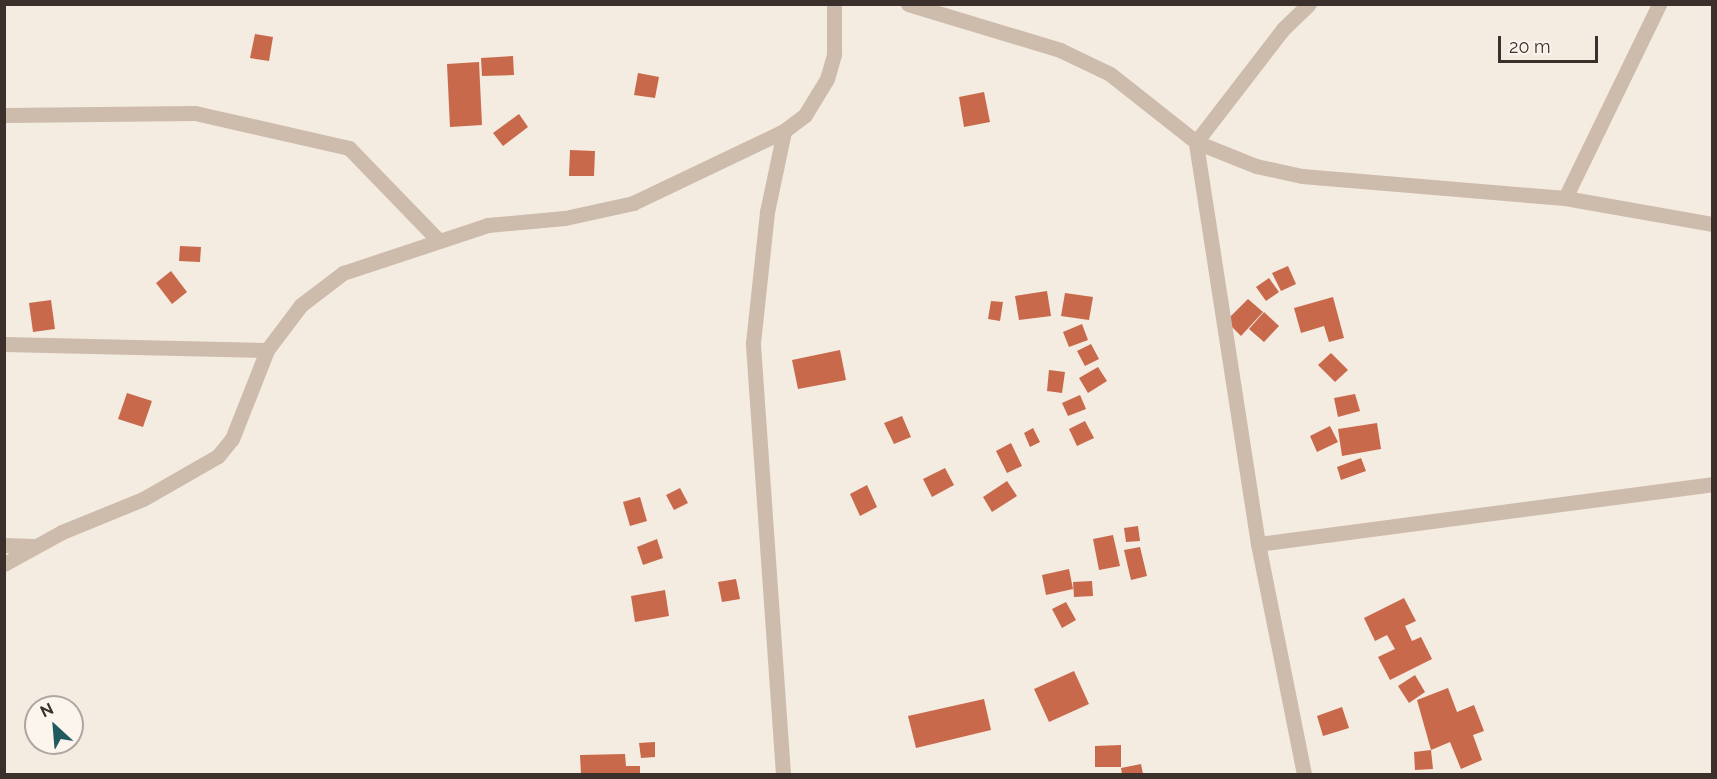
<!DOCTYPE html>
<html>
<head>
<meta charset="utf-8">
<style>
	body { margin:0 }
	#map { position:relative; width:1717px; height:779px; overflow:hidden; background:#f4ebe1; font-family:Raleway,sans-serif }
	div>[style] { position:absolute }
	.building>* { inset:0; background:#c8694b }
	.minor>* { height:15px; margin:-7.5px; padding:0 7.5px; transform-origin:7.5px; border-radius:7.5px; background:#cdbbac }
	span { translate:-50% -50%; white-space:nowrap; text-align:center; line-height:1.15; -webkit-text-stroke:6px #fbf5ee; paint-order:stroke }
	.frame { position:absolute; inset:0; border:6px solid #3b302b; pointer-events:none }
	.north { position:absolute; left:24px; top:695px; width:60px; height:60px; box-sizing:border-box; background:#fbf5ee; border:2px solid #aea6a0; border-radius:50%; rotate:334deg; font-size:16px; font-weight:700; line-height:24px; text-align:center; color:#3b302b }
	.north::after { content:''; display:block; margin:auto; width:21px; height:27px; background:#1f5a5e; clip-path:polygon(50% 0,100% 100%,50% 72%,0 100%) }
	.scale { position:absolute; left:1498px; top:36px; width:100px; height:27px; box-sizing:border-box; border:3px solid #3b302b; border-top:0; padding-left:8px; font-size:18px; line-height:21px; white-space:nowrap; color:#3b302b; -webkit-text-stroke:4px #fbf5ee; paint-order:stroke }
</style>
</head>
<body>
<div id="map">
	<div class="building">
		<div style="clip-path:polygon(255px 34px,273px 37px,269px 61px,250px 58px)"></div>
		<div style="clip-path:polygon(513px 56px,514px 75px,482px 76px,481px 58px)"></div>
		<div style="clip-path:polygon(479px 62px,482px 125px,450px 127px,447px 64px)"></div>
		<div style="clip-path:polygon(638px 73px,659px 77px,655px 98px,634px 95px)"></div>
		<div style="clip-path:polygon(984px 92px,990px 122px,964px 127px,959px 97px)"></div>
		<div style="clip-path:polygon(519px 114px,528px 127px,503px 146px,493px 133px)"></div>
		<div style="clip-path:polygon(570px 150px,595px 151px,594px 176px,569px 176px)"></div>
		<div style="clip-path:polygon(180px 246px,201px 247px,200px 262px,179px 261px)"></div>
		<div style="clip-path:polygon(1288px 266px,1296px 284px,1281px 291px,1272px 273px)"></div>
		<div style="clip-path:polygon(171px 271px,187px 292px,172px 304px,156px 283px)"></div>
		<div style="clip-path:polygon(1269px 278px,1279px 292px,1266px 301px,1256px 287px)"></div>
		<div style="clip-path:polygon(1047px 291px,1051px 316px,1019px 320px,1015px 296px)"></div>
		<div style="clip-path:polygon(1065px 293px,1093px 297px,1089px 320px,1061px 316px)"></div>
		<div style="clip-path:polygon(1333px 297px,1344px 338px,1329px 342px,1324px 326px,1301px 333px,1294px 308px)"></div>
		<div style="clip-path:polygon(1248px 299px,1263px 312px,1241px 336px,1226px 321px)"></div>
		<div style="clip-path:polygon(51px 300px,55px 329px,33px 332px,29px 303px)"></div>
		<div style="clip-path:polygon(991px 301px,1003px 302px,1000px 321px,988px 319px)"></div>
		<div style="clip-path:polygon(1264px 312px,1279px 326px,1264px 342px,1249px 329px)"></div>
		<div style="clip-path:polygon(1082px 324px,1088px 340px,1069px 347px,1063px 332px)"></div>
		<div style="clip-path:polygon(1091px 344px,1099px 359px,1085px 366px,1077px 351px)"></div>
		<div style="clip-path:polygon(840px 350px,846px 380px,798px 389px,792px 360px)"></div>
		<div style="clip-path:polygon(1331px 353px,1348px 370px,1335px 382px,1318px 365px)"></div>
		<div style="clip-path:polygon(1098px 367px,1107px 381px,1088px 393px,1079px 378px)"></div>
		<div style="clip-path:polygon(1049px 370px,1065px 372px,1062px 393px,1047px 391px)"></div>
		<div style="clip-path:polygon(127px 393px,152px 401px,143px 427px,118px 419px)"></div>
		<div style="clip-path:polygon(1355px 394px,1360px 411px,1338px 417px,1334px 398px)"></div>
		<div style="clip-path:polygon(1080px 395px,1086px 409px,1068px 416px,1062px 403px)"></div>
		<div style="clip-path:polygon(902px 416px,911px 437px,894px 444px,884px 423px)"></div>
		<div style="clip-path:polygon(1085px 421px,1094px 438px,1077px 446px,1069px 429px)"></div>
		<div style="clip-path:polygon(1377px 423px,1381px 449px,1342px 456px,1338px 429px)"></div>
		<div style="clip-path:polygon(1330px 426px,1338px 442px,1317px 452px,1310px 436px)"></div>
		<div style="clip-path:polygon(1033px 428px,1040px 442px,1030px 447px,1024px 433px)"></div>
		<div style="clip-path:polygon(1011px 443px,1022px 466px,1007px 473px,996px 451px)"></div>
		<div style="clip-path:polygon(1361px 458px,1366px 471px,1341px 480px,1337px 467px)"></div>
		<div style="clip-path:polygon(945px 468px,954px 485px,932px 497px,923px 479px)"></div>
		<div style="clip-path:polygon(1007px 481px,1017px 496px,992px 512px,983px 497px)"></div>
		<div style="clip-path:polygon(867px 485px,877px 507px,860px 516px,850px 494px)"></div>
		<div style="clip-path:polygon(680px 488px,688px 503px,674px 510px,666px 495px)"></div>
		<div style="clip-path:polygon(640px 497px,647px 521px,630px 526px,623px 502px)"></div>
		<div style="clip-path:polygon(1138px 526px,1140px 541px,1126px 542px,1124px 528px)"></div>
		<div style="clip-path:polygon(1113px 535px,1120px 566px,1099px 570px,1093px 539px)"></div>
		<div style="clip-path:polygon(657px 539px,663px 558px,643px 565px,637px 547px)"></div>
		<div style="clip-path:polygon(1140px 547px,1147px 576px,1131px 580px,1124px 550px)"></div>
		<div style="clip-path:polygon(1069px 569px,1073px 589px,1046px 595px,1042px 575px)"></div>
		<div style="clip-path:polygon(736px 579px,740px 599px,722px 602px,718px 582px)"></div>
		<div style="clip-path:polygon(1092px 581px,1093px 596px,1074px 597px,1073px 582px)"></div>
		<div style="clip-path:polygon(665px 590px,669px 616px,635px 622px,631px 596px)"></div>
		<div style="clip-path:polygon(1404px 598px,1416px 621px,1405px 626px,1412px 641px,1421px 637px,1432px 659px,1390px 680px,1378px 657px,1395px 649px,1387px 635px,1375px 641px,1364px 618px)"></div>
		<div style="clip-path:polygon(1066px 602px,1076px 620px,1062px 628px,1052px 609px)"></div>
		<div style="clip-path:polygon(1074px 671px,1089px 704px,1049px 722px,1034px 689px)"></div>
		<div style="clip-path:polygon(1415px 675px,1425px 692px,1409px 703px,1398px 686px)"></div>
		<div style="clip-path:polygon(1448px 688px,1457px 712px,1474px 705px,1484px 731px,1473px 735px,1482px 760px,1461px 769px,1450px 742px,1431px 750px,1433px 769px,1415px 770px,1414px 752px,1431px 750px,1417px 700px)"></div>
		<div style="clip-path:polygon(984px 699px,991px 730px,916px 748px,908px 716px)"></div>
		<div style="clip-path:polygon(1342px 707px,1349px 728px,1323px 736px,1317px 716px)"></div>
		<div style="clip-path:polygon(655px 742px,655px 757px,641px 758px,639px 743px)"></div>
		<div style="clip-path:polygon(1121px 745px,1121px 767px,1095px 767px,1095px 746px)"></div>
		<div style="clip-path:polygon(625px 754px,626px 766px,640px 766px,640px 774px,581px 774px,580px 755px)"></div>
		<div style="clip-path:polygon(1141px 764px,1143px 774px,1122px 774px,1121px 768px)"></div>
	</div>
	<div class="minor">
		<div style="left:908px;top:4px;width:159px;rotate:16.8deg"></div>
		<div style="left:1060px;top:50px;width:55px;rotate:25.6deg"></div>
		<div style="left:1110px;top:74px;width:110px;rotate:38.3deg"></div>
		<div style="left:1196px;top:142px;width:65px;rotate:21.8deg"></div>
		<div style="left:1256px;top:166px;width:47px;rotate:12.3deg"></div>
		<div style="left:1302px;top:176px;width:264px;rotate:4.8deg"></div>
		<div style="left:1565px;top:198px;width:149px;rotate:10deg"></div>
		<div style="left:4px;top:115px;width:191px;rotate:-0.6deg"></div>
		<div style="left:195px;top:113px;width:158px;rotate:12.8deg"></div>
		<div style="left:349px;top:148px;width:128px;rotate:45.9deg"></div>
		<div style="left:1565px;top:198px;width:216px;rotate:-64.1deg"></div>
		<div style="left:4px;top:344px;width:263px;rotate:1.3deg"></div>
		<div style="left:1258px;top:544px;width:458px;rotate:-7.5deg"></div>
		<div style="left:4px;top:545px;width:30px;rotate:2deg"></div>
		<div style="left:4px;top:564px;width:66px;rotate:-28.9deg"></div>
		<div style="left:62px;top:532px;width:87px;rotate:-22.2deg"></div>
		<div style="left:143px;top:499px;width:86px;rotate:-29.8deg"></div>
		<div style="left:218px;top:456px;width:22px;rotate:-51deg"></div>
		<div style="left:232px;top:439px;width:96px;rotate:-68.5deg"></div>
		<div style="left:267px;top:350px;width:56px;rotate:-52.9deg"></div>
		<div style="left:301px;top:305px;width:53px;rotate:-37.3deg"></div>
		<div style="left:343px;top:273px;width:153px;rotate:-18.3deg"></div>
		<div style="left:488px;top:225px;width:77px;rotate:-5.2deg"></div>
		<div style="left:565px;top:218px;width:70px;rotate:-12.4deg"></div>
		<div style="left:633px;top:203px;width:167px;rotate:-25.5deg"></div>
		<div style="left:784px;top:131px;width:26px;rotate:-37deg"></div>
		<div style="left:805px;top:115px;width:42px;rotate:-58.6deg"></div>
		<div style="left:827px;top:79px;width:26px;rotate:-74deg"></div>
		<div style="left:834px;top:54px;width:50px;rotate:-90deg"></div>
		<div style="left:783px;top:774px;width:432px;rotate:-94deg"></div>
		<div style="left:753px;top:343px;width:132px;rotate:-83.9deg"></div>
		<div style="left:767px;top:212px;width:83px;rotate:-78.1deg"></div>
		<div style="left:1304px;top:774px;width:235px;rotate:-101.3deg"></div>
		<div style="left:1258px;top:544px;width:407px;rotate:-98.8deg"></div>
		<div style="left:1196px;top:142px;width:143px;rotate:-52.4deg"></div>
		<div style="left:1283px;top:29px;width:36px;rotate:-44deg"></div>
	</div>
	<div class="frame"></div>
	<div class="north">N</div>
	<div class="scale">20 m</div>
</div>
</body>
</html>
